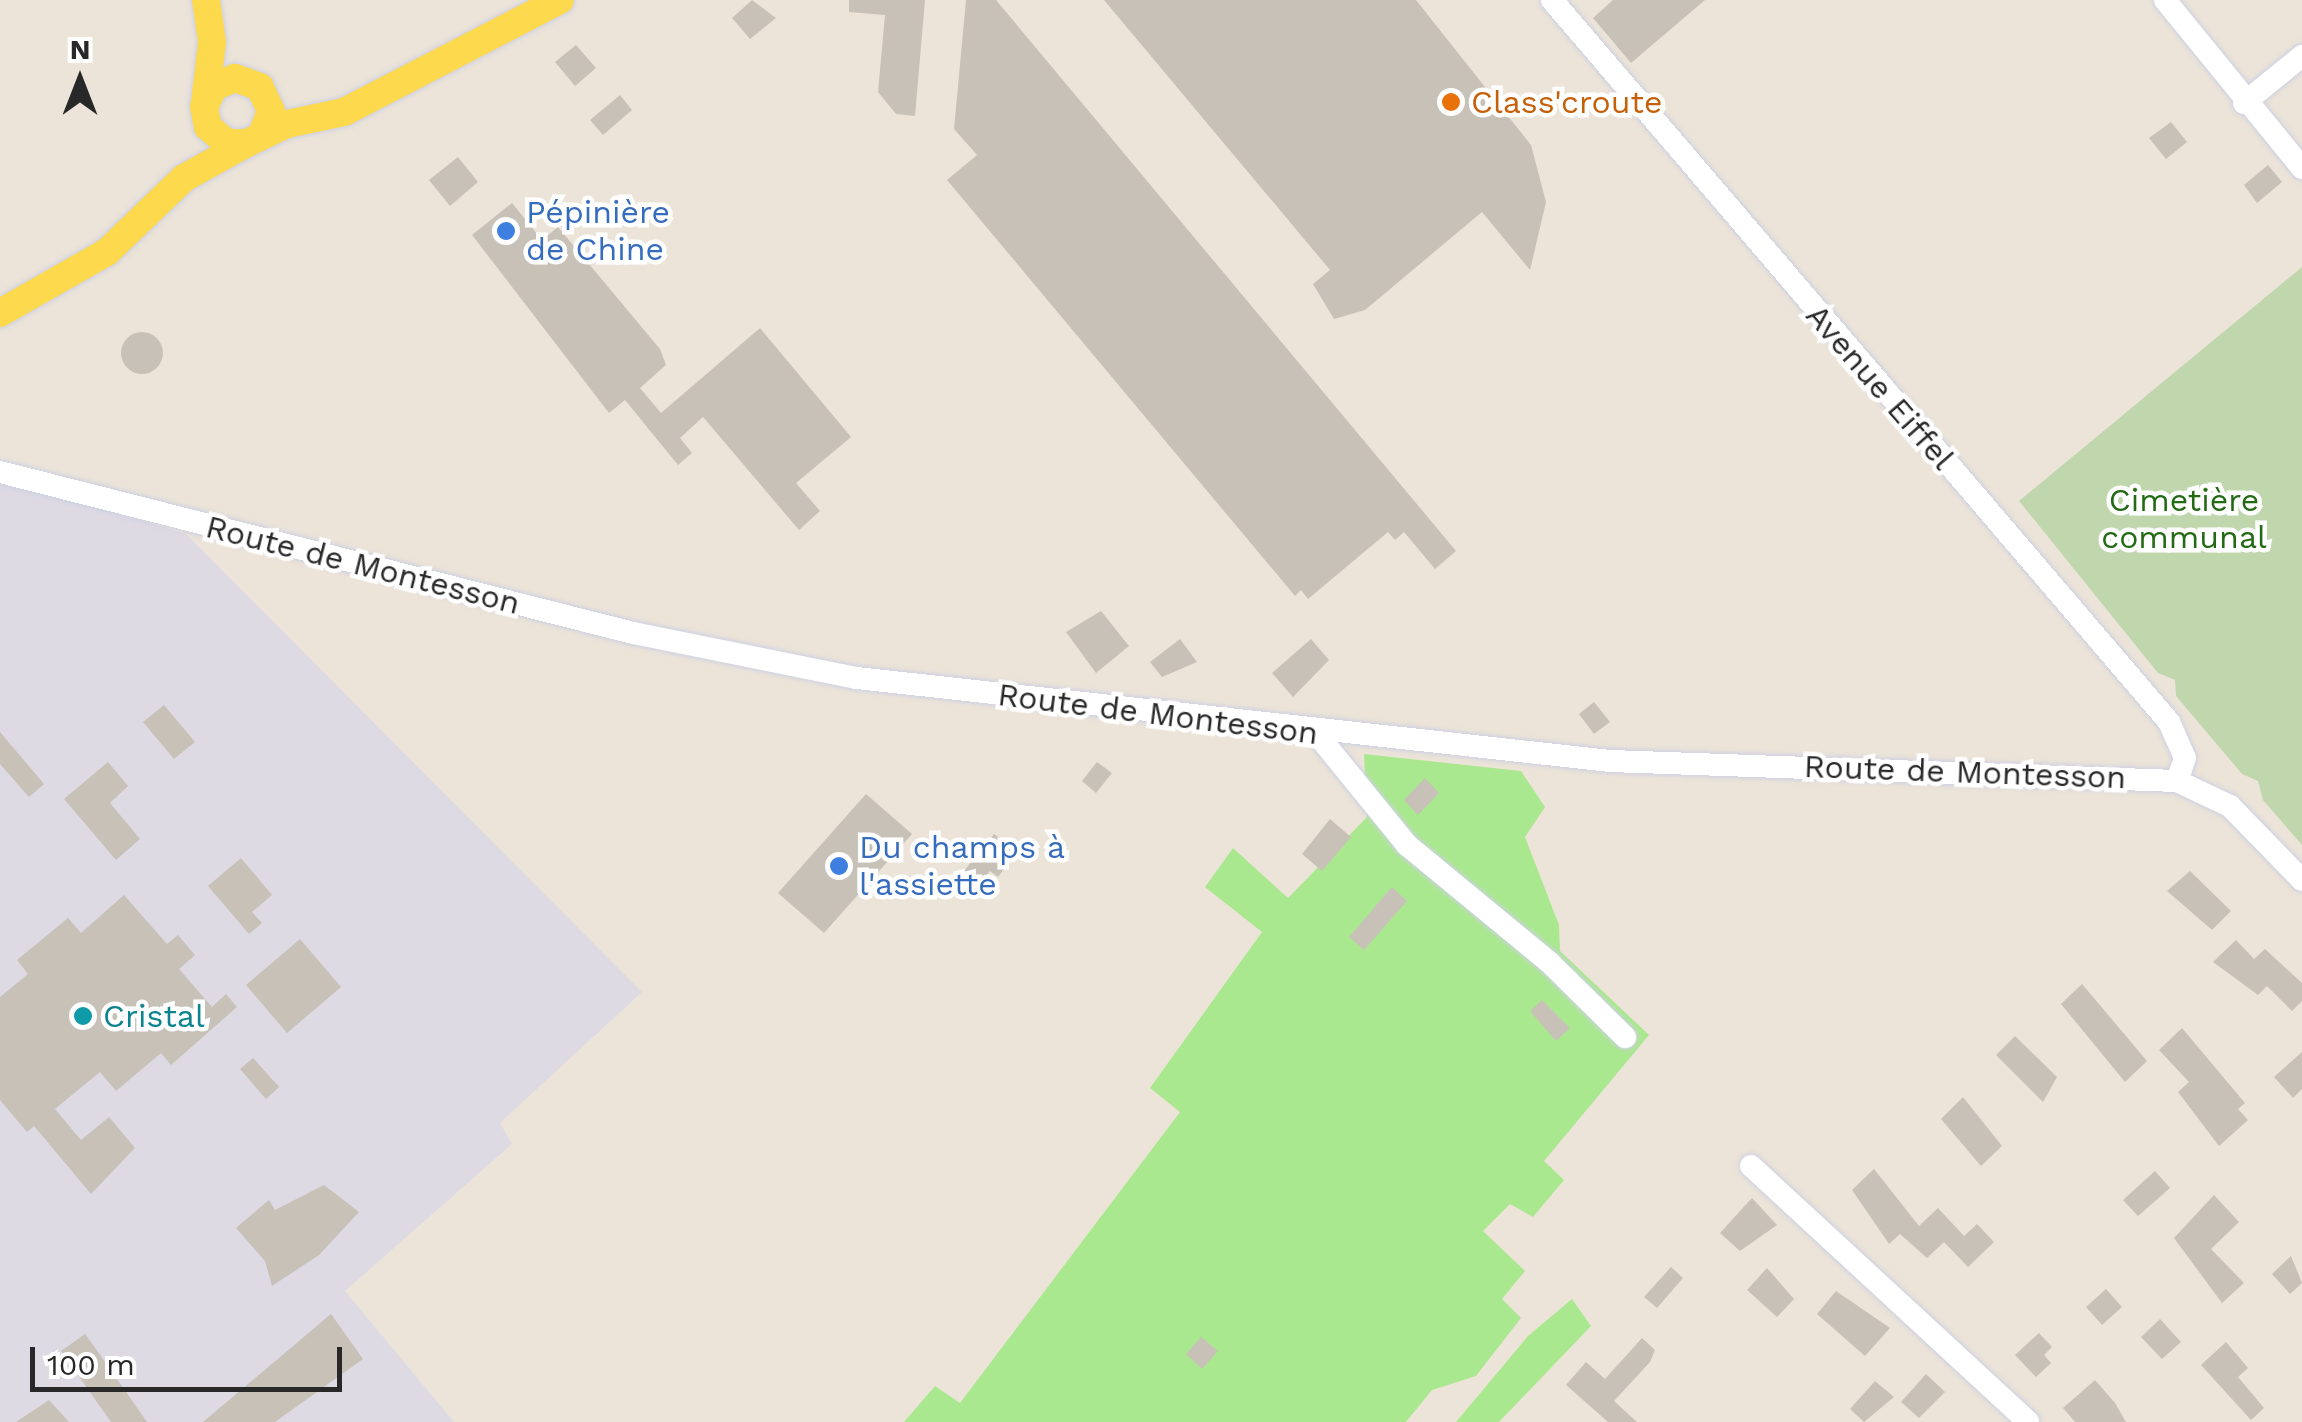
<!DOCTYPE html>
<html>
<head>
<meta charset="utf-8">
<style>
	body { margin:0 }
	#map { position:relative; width:2302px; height:1422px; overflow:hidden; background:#ece4d8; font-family:"Work Sans",sans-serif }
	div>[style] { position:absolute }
	.industrial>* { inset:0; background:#dddae3 }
	.green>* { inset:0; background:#aae88f }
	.cemetery>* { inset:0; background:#c0d7ae }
	.building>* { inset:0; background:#c7c1b8 }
	.round { border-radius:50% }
	.roads { filter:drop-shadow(0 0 2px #cdd0e3) drop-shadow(0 0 2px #cdd0e3) }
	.minor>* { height:22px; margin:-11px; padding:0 11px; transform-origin:11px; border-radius:11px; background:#fff }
	.major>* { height:28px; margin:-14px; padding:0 14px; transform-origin:14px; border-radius:14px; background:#fcd94d }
	.dots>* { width:28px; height:28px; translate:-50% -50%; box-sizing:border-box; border:5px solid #fff; border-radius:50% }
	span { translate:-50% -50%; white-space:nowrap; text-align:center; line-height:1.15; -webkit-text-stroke:9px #fff; paint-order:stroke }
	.food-label { font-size:32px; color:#c56008 }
	.left { translate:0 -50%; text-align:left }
	.shop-label { font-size:32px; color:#366cbe }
	.street-label { font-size:32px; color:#282828 }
	.park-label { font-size:32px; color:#226a13 }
	.culture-label { font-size:32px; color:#0d838f }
	.north { position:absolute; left:30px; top:30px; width:100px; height:100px; -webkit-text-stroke:8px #fff; paint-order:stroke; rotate:0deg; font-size:28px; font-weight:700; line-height:40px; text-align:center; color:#282828 }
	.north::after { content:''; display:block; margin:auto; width:35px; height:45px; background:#282828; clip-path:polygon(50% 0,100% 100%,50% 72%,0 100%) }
	.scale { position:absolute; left:30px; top:1347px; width:312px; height:45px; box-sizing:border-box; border:5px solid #282828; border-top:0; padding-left:12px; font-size:30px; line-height:35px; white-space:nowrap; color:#282828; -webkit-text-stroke:8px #fff; paint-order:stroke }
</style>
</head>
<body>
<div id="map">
	<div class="industrial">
		<div style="clip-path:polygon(0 479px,186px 534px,642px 992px,500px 1123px,512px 1144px,345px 1291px,454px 1422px,0 1422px)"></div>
	</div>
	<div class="green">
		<div style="clip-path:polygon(1364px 754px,1521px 771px,1545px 807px,1525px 837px,1559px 925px,1560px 951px,1649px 1035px,1544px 1161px,1564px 1180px,1533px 1217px,1510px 1204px,1483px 1231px,1525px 1271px,1502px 1299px,1521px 1318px,1476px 1376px,1432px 1390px,1406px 1422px,904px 1422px,935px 1386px,960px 1403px,1180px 1112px,1150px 1088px,1262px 932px,1205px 887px,1233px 848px,1288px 898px,1367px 817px)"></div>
		<div style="clip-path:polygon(1572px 1299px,1591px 1326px,1499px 1422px,1456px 1422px,1528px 1336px)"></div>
	</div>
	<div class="cemetery">
		<div style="clip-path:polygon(2302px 267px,2302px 845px,2263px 800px,2258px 781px,2242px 774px,2176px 696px,2175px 680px,2158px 673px,2019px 501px)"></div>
	</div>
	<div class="building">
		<div style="clip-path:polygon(752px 0,776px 18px,750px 39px,732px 18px)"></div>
		<div style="clip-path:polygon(849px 0,925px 0,915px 116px,896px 114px,878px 92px,885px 15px,849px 12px)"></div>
		<div style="clip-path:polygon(966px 0,996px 0,1456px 551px,1435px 569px,1404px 532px,1395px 540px,1388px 532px,1308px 599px,1301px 590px,1295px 596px,947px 180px,977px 155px,954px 129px)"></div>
		<div style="clip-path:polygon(1104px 0,1416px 0,1531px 145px,1546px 202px,1530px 270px,1482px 212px,1365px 310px,1334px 319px,1313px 284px,1330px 270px)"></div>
		<div style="clip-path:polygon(1613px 0,1705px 0,1631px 63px,1593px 18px)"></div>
		<div style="clip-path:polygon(576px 45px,596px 68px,575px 86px,555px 62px)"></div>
		<div style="clip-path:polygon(620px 95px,632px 110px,603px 135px,590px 120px)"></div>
		<div style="clip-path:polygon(2171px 122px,2187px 142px,2166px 159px,2149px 138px)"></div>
		<div style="clip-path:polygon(458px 157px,478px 182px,450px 206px,429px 180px)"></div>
		<div style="clip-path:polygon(2268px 165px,2282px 182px,2257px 203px,2244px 185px)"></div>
		<div style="clip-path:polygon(512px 203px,542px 240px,558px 227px,660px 349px,666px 365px,640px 388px,661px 413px,760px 328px,851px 437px,796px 483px,820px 511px,799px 530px,703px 417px,680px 438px,692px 453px,678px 465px,625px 400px,609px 413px,472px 235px)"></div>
		<div class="round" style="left:121px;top:332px;width:42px;height:42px"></div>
		<div style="clip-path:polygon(1101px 611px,1129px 646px,1096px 673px,1066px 632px)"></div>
		<div style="clip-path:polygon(1180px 639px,1197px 662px,1162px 677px,1150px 662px)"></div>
		<div style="clip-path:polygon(1311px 639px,1329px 660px,1293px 697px,1272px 673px)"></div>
		<div style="clip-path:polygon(1594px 702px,1610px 722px,1594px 734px,1579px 714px)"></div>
		<div style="clip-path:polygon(164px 705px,195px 742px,174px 759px,143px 722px)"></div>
		<div style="clip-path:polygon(0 732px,44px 784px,29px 797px,0 764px)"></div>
		<div style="clip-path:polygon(108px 762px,128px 786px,110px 803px,140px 839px,116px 860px,64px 799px)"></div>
		<div style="clip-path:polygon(1097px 762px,1112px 773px,1096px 793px,1082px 781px)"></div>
		<div style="clip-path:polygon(1425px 778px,1439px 793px,1418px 815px,1404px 800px)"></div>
		<div style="clip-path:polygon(866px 794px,912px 834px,824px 933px,778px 893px)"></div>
		<div style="clip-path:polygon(1330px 819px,1351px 837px,1322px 871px,1302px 854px)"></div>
		<div style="clip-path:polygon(994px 834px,1018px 851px,998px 877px,990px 871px,980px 884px,964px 871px)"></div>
		<div style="clip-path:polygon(241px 858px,272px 895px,252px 912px,262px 923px,249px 934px,208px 886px)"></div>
		<div style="clip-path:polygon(2190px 871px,2231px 911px,2212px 930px,2167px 891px)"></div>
		<div style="clip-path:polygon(1392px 887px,1407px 901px,1364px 950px,1349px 937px)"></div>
		<div style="clip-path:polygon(124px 895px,167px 944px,178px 935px,195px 955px,179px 969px,212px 1007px,226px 994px,237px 1007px,171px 1065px,161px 1053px,116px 1091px,100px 1072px,55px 1109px,81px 1140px,109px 1117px,135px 1148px,91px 1194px,34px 1126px,27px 1132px,0 1100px,0 997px,28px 974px,17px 960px,68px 918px,81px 933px)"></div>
		<div style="clip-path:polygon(300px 939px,341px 987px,287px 1033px,246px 985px)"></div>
		<div style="clip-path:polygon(2236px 940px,2254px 959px,2265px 949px,2302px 983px,2302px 1001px,2292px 1011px,2267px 986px,2258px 995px,2213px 962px)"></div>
		<div style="clip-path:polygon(2082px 984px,2147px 1061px,2125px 1082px,2061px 1004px)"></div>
		<div style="clip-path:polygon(1542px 1000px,1570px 1028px,1556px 1041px,1530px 1011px)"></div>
		<div style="clip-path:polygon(2182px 1028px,2245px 1103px,2238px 1109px,2248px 1120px,2219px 1146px,2178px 1092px,2189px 1082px,2159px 1050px)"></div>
		<div style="clip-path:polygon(2015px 1036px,2057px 1077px,2043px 1102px,1996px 1055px)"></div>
		<div style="clip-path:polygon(2302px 1052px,2302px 1089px,2293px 1098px,2274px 1077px)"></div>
		<div style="clip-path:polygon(253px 1058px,279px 1087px,266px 1099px,240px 1069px)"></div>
		<div style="clip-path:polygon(1963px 1097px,2002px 1146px,1981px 1166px,1941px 1119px)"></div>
		<div style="clip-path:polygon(1874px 1169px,1919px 1226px,1938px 1208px,1964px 1236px,1977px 1224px,1994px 1242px,1968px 1267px,1944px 1242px,1927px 1258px,1900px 1234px,1889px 1244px,1852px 1190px)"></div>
		<div style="clip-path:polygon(2155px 1171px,2170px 1188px,2138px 1216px,2123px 1200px)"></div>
		<div style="clip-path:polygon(324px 1185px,359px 1212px,319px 1255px,272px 1286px,265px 1261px,236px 1228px,269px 1200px,275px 1210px)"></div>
		<div style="clip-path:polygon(2214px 1195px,2239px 1222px,2211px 1249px,2244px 1283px,2222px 1303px,2174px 1238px)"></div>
		<div style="clip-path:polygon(1752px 1198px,1777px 1225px,1740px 1251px,1720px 1233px)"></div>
		<div style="clip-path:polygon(2291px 1256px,2302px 1283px,2290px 1294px,2272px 1274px)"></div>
		<div style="clip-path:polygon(1671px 1267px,1683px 1278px,1657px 1308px,1644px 1297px)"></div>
		<div style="clip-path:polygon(1767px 1268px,1794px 1299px,1777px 1317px,1747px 1290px)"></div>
		<div style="clip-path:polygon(2106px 1289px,2122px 1307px,2102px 1325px,2086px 1307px)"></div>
		<div style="clip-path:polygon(1836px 1291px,1890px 1328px,1865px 1356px,1817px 1314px)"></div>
		<div style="clip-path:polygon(331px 1314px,363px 1359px,275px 1422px,203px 1422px)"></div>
		<div style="clip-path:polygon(2160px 1319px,2181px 1342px,2162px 1359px,2141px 1337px)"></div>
		<div style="clip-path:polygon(2039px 1333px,2052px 1347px,2044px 1355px,2051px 1363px,2036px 1377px,2015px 1355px)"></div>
		<div style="clip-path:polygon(85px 1334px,96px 1349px,147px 1422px,111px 1422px,61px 1351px)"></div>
		<div style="clip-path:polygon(1201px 1337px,1218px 1351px,1202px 1369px,1186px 1354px)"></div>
		<div style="clip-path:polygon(1642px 1338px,1655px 1350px,1650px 1362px,1614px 1401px,1637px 1422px,1608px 1422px,1566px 1385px,1586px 1362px,1605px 1379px)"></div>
		<div style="clip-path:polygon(2226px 1342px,2248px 1368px,2238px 1377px,2264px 1408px,2251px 1420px,2201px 1365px)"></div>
		<div style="clip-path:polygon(1926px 1374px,1945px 1392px,1919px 1418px,1901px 1402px)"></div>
		<div style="clip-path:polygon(2095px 1380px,2115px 1403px,2126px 1422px,2075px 1422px,2063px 1408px)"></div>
		<div style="clip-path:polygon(1875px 1381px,1894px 1397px,1864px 1422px,1850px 1409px)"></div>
		<div style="clip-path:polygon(49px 1400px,69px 1422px,16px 1422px)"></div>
	</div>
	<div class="roads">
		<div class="minor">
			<div style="left:1552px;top:0;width:950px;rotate:49.48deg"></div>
			<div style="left:2169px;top:722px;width:39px;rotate:66deg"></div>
			<div style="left:2185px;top:758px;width:24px;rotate:109deg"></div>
			<div style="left:2165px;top:0;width:217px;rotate:50.8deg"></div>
			<div style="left:2244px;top:103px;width:75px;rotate:-39deg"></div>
			<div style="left:0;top:472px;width:653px;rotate:14.27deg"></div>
			<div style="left:633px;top:633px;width:228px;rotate:11.4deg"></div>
			<div style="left:857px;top:678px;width:758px;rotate:6.29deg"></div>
			<div style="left:1610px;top:761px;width:567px;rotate:2.02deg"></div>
			<div style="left:2177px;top:781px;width:59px;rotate:25.3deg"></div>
			<div style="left:2230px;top:806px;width:103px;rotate:45.8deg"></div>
			<div style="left:1316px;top:733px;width:144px;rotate:50.9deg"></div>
			<div style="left:1407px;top:845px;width:184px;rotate:39.5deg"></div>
			<div style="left:1549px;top:962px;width:107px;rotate:44.6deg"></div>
			<div style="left:1751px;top:1166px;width:377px;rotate:42.7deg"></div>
		</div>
		<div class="major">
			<div style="left:205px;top:102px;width:60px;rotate:-83.3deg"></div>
			<div style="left:212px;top:42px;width:42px;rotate:-98.1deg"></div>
			<div style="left:262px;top:134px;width:25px;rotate:-69deg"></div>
			<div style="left:271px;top:111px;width:26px;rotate:-115deg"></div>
			<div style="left:260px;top:87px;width:27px;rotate:-160deg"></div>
			<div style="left:235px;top:78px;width:23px;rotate:157deg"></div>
			<div style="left:214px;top:87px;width:22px;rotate:117deg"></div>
			<div style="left:204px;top:107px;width:20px;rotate:79deg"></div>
			<div style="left:208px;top:127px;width:25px;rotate:40deg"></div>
			<div style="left:227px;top:143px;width:20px"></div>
			<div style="left:247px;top:143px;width:44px;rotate:-25.4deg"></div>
			<div style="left:287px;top:124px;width:58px;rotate:-11.9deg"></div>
			<div style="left:344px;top:112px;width:243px;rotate:-27.4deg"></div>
			<div style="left:0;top:313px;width:123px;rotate:-29.7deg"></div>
			<div style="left:107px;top:252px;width:107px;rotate:-43.9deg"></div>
			<div style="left:184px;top:178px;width:72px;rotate:-29.1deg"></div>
		</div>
	</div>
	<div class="dots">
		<div style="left:1451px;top:102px;background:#e8710a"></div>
		<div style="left:506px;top:231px;background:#3f7fe0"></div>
		<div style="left:839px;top:866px;background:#3f7fe0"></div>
		<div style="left:83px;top:1016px;background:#0f9aa8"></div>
	</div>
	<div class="food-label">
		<span class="left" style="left:1471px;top:102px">Class'croute</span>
	</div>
	<div class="shop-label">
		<span class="left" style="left:526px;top:231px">Pépinière<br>de Chine</span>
		<span class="left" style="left:859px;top:866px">Du champs à<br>l'assiette</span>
	</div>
	<div class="street-label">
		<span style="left:1880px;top:387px;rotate:49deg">Avenue Eiffel</span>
		<span style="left:363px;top:565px;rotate:14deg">Route de Montesson</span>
		<span style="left:1158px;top:714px;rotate:7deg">Route de Montesson</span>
		<span style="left:1965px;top:772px;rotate:2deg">Route de Montesson</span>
	</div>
	<div class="park-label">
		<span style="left:2184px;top:519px">Cimetière<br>communal</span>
	</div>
	<div class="culture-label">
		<span class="left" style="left:103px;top:1016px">Cristal</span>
	</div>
	<div class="north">N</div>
	<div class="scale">100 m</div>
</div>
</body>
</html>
